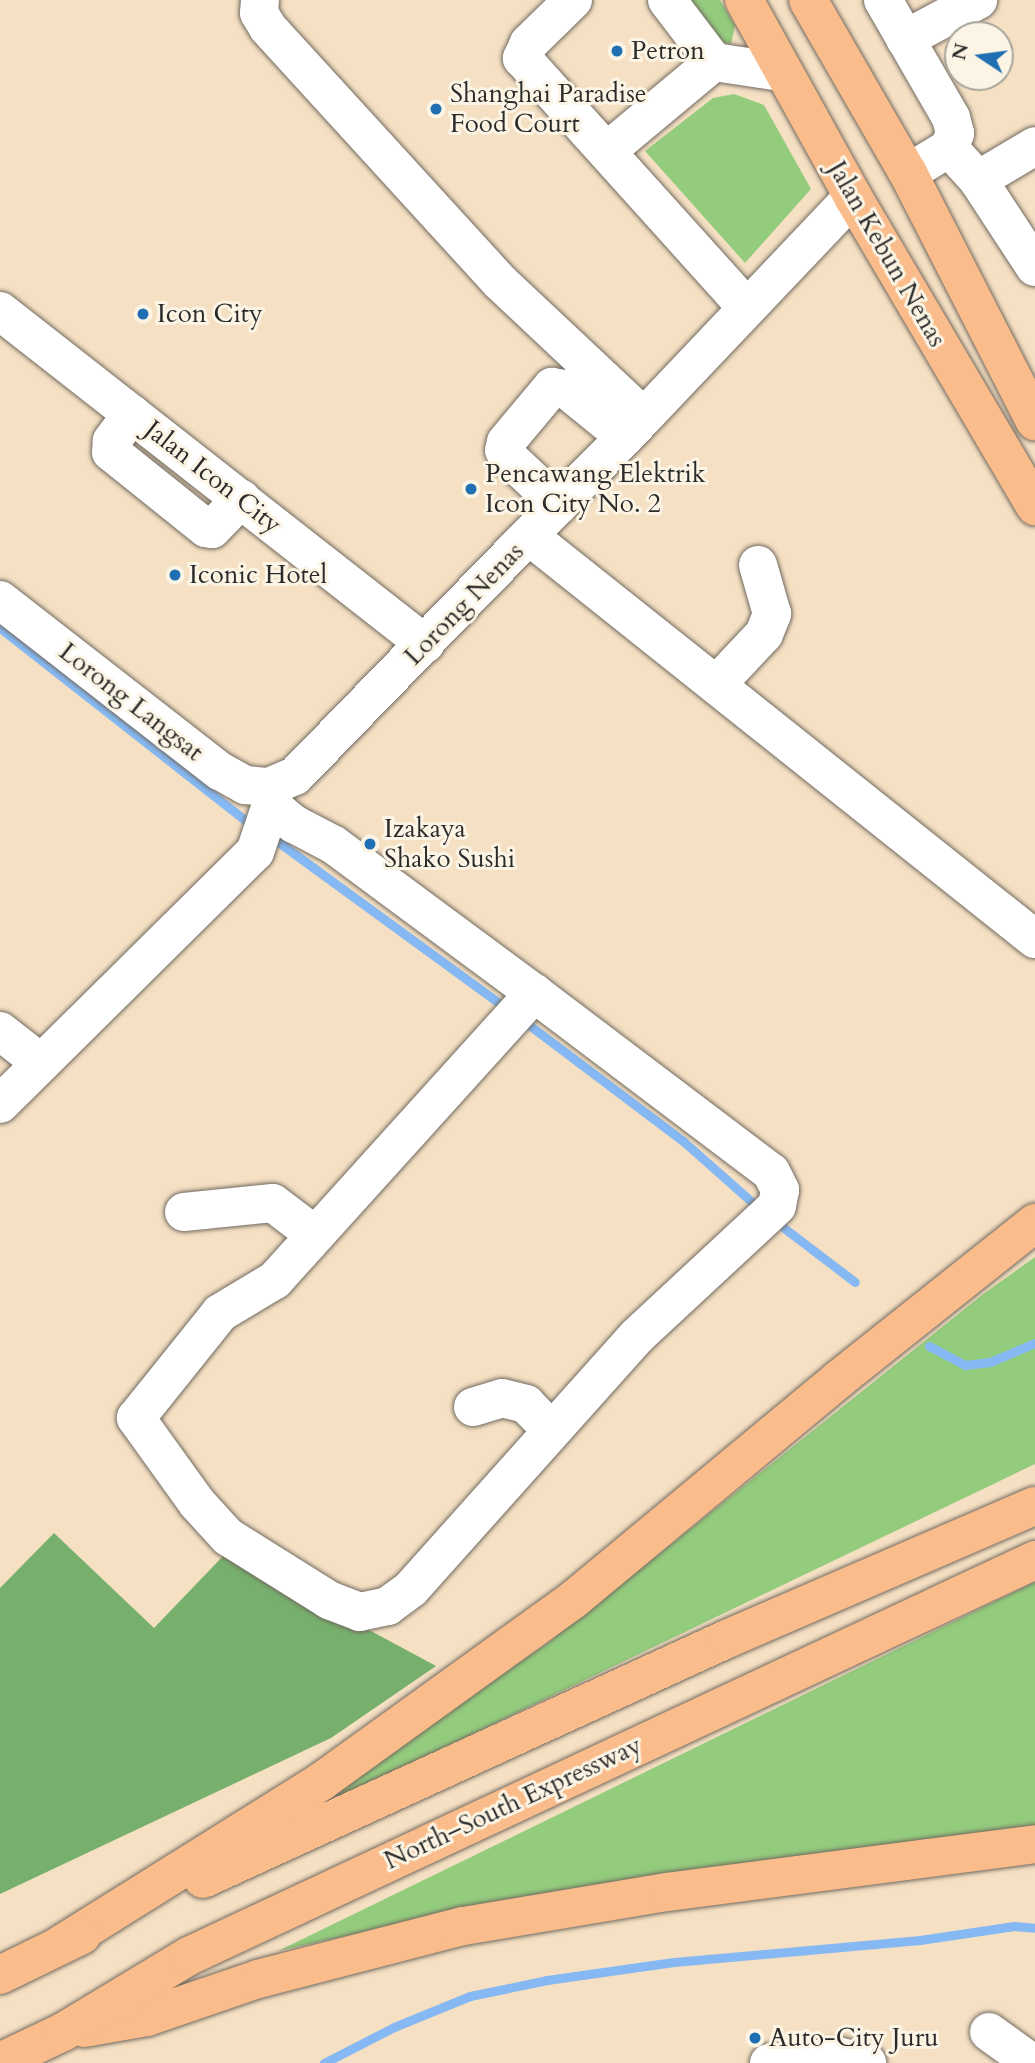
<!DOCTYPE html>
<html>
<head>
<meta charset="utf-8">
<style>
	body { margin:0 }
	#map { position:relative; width:1035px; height:2063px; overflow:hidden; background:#f5e0c3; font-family:Cardo,serif }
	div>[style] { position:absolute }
	.green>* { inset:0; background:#94cc7e }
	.forest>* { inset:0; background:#77b06d }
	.stream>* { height:9px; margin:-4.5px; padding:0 4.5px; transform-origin:4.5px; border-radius:4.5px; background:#86b9f3 }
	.roads { filter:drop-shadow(0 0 2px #726a60) drop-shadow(0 0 2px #726a60) }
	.minor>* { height:38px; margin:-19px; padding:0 19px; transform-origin:19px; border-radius:19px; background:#fff }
	.major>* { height:38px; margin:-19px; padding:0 19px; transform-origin:19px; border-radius:19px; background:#fabc8b }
	.highway>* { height:38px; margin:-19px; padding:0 19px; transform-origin:19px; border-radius:19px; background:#fabc8b }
	.dots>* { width:19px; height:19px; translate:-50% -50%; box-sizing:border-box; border:4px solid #fcf5e5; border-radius:50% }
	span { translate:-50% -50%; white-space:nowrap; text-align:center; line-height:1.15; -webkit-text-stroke:6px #fcf5e5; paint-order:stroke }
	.poi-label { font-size:26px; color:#2b2b2b }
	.left { translate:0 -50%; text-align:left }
	.street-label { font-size:26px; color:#2b2b2b }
	.north { position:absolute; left:944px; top:21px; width:70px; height:70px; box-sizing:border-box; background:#fcf5e5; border:2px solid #a8a49b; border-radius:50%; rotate:283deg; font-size:19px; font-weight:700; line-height:28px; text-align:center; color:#2b2b2b }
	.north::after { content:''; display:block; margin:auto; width:24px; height:32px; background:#1f6fb2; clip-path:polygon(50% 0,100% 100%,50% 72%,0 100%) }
</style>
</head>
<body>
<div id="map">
	<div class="green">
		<div style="clip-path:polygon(675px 0,720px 0,735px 26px,731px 44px,706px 37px)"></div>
		<div style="clip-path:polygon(734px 94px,764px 105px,811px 189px,745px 263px,645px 151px,713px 98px)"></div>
		<div style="clip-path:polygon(1035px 1257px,1035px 1464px,260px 1836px,548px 1643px,982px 1295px)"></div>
		<div style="clip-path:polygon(1035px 1582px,1035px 1827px,507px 1900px,278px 1951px)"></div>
	</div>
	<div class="forest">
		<div style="clip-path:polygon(54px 1533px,154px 1628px,226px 1553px,436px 1666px,331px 1738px,0 1894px,0 1588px)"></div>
	</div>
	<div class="stream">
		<div style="left:0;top:628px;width:324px;rotate:38.1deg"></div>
		<div style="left:270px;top:836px;width:293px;rotate:36.1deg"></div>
		<div style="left:521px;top:1019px;width:203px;rotate:37deg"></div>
		<div style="left:683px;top:1141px;width:94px;rotate:41.5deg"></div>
		<div style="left:784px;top:1228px;width:89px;rotate:37.3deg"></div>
		<div style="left:929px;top:1346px;width:41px;rotate:27.8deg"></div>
		<div style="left:965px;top:1365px;width:25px;rotate:-7deg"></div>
		<div style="left:990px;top:1362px;width:49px;rotate:-22.9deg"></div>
		<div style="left:324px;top:2063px;width:79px;rotate:-27.2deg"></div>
		<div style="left:394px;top:2027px;width:82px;rotate:-22.2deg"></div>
		<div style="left:470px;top:1996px;width:79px;rotate:-11.7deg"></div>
		<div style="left:547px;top:1980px;width:128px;rotate:-8.1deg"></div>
		<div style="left:674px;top:1962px;width:247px;rotate:-5.1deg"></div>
		<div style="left:920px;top:1940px;width:95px;rotate:-8.5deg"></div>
		<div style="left:1014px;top:1926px;width:21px;rotate:5deg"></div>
	</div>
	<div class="roads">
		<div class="minor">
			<div style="left:260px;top:0;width:13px;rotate:94deg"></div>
			<div style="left:259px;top:13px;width:17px;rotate:59deg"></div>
			<div style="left:268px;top:28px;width:344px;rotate:47.6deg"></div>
			<div style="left:500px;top:282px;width:197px;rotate:43.2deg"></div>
			<div style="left:573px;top:0;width:62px;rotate:135.7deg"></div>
			<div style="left:529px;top:43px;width:17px;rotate:115deg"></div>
			<div style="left:522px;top:58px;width:336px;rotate:48deg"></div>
			<div style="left:667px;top:0;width:78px;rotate:52.8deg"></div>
			<div style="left:714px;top:62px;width:69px;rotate:8.4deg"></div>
			<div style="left:883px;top:0;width:136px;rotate:60deg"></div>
			<div style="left:951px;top:118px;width:16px;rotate:75deg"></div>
			<div style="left:955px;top:133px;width:16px;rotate:112deg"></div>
			<div style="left:949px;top:148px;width:48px;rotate:148.6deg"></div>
			<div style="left:905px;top:39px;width:83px;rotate:-28.1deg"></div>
			<div style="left:949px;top:148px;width:43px;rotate:47.8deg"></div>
			<div style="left:978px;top:180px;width:66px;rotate:-30.8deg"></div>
			<div style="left:607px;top:151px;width:139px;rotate:-39.8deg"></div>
			<div style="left:978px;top:180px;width:104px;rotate:56.8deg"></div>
			<div style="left:0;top:311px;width:540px;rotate:38.08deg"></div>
			<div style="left:132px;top:414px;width:34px;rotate:127deg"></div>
			<div style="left:112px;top:441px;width:11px;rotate:95deg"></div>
			<div style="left:111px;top:452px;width:122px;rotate:38.7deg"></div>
			<div style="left:206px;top:528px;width:6px;rotate:9deg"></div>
			<div style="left:212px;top:529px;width:42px;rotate:-46deg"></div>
			<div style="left:559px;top:505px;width:69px;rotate:-136.8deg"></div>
			<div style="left:509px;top:458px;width:9px;rotate:-122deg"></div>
			<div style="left:504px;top:450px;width:8px;rotate:-76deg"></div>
			<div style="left:506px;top:442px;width:72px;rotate:-50.1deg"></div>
			<div style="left:552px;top:387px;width:14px;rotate:8deg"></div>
			<div style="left:566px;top:389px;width:76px;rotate:39.1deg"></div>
			<div style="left:529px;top:536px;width:647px;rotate:38.54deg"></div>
			<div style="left:0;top:600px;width:279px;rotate:37.9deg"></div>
			<div style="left:220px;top:771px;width:29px;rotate:29deg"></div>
			<div style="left:245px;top:785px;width:24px;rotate:5deg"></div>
			<div style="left:269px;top:787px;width:28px;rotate:-23deg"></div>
			<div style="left:295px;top:776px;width:501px;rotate:-45.81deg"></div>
			<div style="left:644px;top:417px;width:303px;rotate:-46.5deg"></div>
			<div style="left:716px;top:685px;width:70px;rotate:-46.7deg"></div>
			<div style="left:764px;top:634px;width:22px;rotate:-68deg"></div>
			<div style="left:772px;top:614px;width:51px;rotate:-105.9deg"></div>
			<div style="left:271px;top:805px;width:30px;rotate:40deg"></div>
			<div style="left:294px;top:824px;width:45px;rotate:27.7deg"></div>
			<div style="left:334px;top:845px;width:249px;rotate:36.5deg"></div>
			<div style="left:534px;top:993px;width:297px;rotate:37.1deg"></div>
			<div style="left:771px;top:1172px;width:20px;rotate:63deg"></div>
			<div style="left:780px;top:1190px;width:16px;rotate:101deg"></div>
			<div style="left:777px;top:1206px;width:191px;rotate:137.1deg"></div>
			<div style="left:637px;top:1336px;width:339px;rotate:131.8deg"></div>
			<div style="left:411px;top:1589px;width:29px;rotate:144deg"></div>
			<div style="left:388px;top:1606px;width:29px;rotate:168deg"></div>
			<div style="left:360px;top:1612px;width:33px;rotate:-159deg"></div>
			<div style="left:329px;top:1600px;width:119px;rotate:-148deg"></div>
			<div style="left:228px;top:1537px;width:46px;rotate:-132.4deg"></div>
			<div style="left:197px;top:1503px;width:105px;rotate:-125.7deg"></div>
			<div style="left:136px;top:1418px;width:134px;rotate:-51.3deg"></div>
			<div style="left:220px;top:1313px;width:64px;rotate:-31deg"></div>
			<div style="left:275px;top:1280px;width:387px;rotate:-47.9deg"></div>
			<div style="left:0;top:1031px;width:52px;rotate:38deg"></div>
			<div style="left:0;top:1104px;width:359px;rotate:-44.7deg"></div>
			<div style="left:255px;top:852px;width:50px;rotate:-71.2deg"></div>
			<div style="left:271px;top:805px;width:18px;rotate:-96deg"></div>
			<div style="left:184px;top:1212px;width:89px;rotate:-5.8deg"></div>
			<div style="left:273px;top:1203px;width:53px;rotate:37.3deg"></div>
			<div style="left:473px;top:1407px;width:30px;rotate:-17deg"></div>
			<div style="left:502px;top:1398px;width:25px;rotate:14deg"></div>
			<div style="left:526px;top:1404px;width:37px;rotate:46deg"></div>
			<div style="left:989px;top:2032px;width:53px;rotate:35.8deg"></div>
			<div style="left:769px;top:2063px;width:72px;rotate:-4.8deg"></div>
			<div style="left:841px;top:2057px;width:27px;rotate:13deg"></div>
		</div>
		<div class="major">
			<div style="left:744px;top:0;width:225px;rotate:61deg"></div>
			<div style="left:853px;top:197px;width:359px;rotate:59.5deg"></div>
			<div style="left:808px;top:0;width:200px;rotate:60deg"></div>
			<div style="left:908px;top:173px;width:279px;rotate:62.9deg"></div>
		</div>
		<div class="highway">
			<div style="left:203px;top:1879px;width:576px;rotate:-24.61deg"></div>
			<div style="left:727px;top:1639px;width:335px;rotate:-23.4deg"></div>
			<div style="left:60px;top:1945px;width:309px;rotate:-32deg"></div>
			<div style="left:322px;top:1781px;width:309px;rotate:-35.8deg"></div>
			<div style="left:573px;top:1600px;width:346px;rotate:-39.7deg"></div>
			<div style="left:839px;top:1379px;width:251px;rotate:-38.5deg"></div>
			<div style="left:0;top:1975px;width:91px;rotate:-26deg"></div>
			<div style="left:84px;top:2028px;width:64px;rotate:-9.9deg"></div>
			<div style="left:147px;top:2017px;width:117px;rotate:-18.9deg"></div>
			<div style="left:258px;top:1979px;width:212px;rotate:-14.5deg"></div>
			<div style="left:463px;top:1926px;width:207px;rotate:-9.5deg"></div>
			<div style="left:667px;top:1892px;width:371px;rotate:-7.4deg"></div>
			<div style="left:0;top:2062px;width:70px;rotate:-25.5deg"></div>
			<div style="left:63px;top:2032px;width:147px;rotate:-31.1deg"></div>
			<div style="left:189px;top:1956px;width:934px;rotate:-25.08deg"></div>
		</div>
	</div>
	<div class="dots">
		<div style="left:617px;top:51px;background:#1f6fb2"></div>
		<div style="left:436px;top:109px;background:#1f6fb2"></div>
		<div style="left:143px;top:314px;background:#1f6fb2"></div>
		<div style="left:471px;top:489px;background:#1f6fb2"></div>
		<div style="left:175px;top:575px;background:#1f6fb2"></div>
		<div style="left:370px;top:844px;background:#1f6fb2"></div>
		<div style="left:755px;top:2038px;background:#1f6fb2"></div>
	</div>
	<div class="poi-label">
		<span class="left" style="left:631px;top:51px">Petron</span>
		<span class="left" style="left:450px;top:109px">Shanghai Paradise<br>Food Court</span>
		<span class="left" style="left:157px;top:314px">Icon City</span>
		<span class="left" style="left:485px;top:489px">Pencawang Elektrik<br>Icon City No. 2</span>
		<span class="left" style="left:189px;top:575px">Iconic Hotel</span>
		<span class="left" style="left:384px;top:844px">Izakaya<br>Shako Sushi</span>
		<span class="left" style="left:769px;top:2038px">Auto-City Juru</span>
	</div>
	<div class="street-label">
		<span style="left:887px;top:254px;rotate:60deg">Jalan Kebun Nenas</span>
		<span style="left:213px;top:477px;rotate:38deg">Jalan Icon City</span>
		<span style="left:464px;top:604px;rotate:-46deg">Lorong Nenas</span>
		<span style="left:131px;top:702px;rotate:38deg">Lorong Langsat</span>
		<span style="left:513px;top:1803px;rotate:-25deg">North–South Expressway</span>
	</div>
	<div class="north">N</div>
</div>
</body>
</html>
